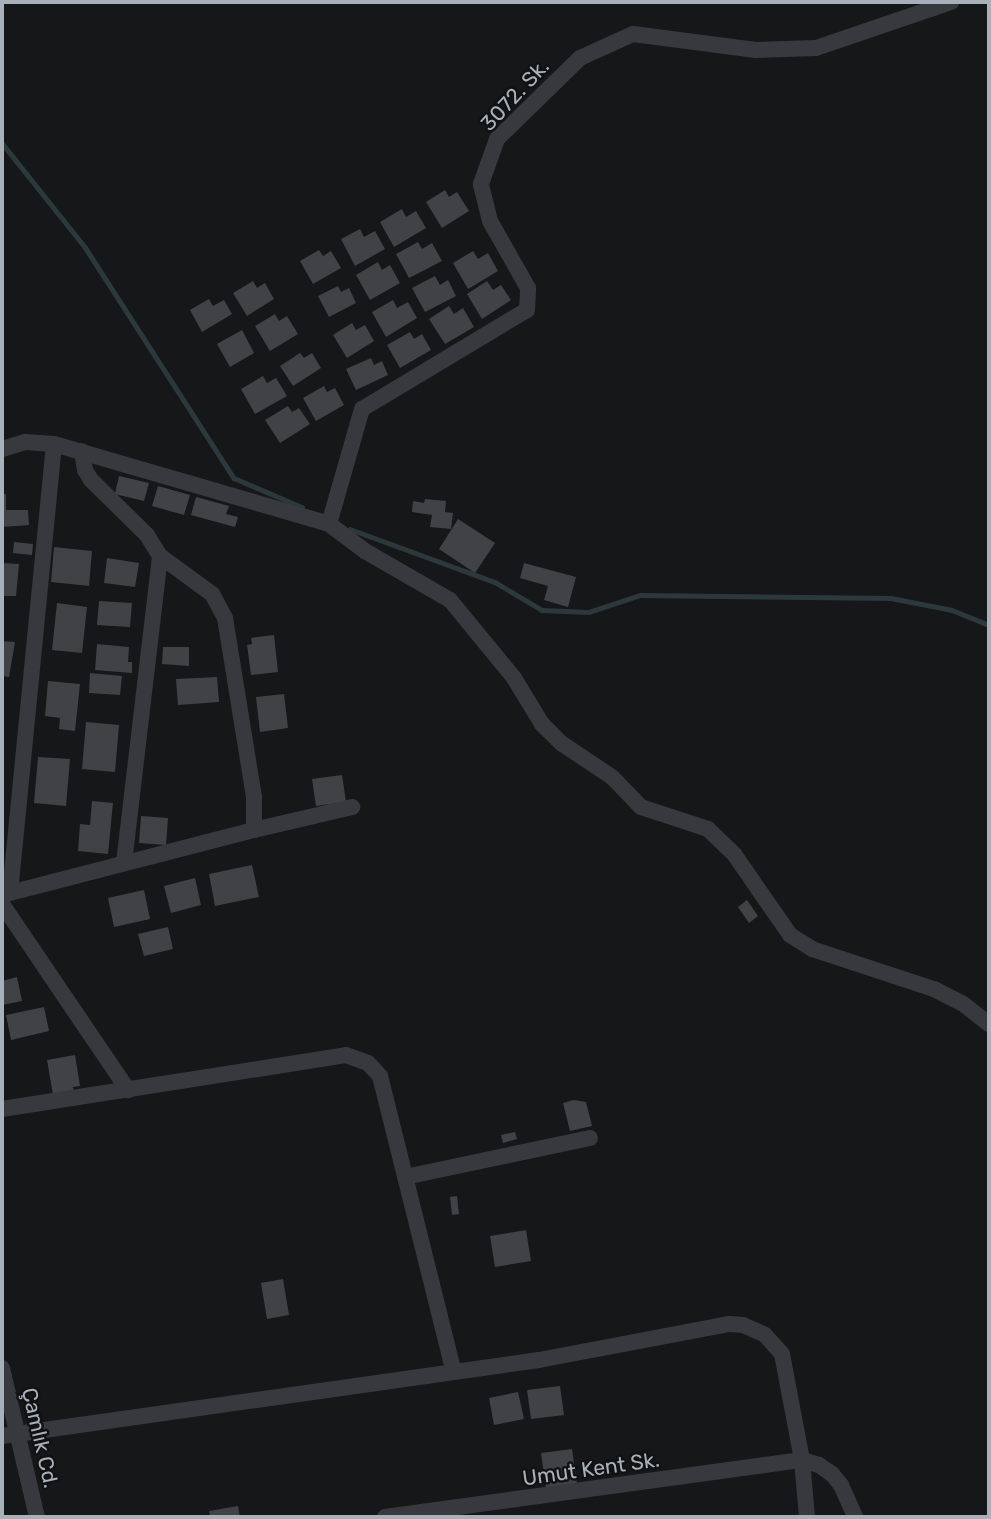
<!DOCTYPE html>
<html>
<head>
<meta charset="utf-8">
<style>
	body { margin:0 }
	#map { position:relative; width:991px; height:1519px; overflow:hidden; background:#161718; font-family:Rubik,sans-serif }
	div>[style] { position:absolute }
	.stream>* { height:4.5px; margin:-2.25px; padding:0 2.25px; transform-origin:2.25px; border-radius:2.25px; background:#2b393d }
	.building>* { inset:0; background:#404245 }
	.street>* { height:16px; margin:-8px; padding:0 8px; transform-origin:8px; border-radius:8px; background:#37393e }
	span { translate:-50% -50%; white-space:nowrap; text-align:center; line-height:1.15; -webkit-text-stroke:5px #111213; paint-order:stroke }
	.street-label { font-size:21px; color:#a8b1b9 }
	.frame { position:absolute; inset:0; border:4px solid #a8b1b9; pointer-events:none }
</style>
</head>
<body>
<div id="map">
	<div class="stream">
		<div style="left:2px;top:143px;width:133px;rotate:51.4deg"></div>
		<div style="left:85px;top:247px;width:275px;rotate:57.2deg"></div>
		<div style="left:234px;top:478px;width:74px;rotate:23.1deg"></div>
		<div style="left:350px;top:529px;width:154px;rotate:20.1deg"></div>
		<div style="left:495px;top:582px;width:55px;rotate:30.8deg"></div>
		<div style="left:542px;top:610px;width:47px;rotate:2.4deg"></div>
		<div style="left:589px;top:612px;width:54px;rotate:-18.4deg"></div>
		<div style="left:640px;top:595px;width:251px;rotate:0.7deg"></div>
		<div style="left:891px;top:598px;width:62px;rotate:11.1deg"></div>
		<div style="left:952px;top:610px;width:40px;rotate:22deg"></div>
	</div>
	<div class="building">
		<div style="clip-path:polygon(445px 190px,449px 197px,457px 192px,469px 211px,442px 228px,426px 202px)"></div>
		<div style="clip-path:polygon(402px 209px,406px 217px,416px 211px,426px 228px,394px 247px,380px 222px)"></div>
		<div style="clip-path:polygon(360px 229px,364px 237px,375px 231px,385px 249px,355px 266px,341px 239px)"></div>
		<div style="clip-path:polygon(418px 242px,422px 249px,432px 243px,442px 261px,409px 278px,396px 254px)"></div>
		<div style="clip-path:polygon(319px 250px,323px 256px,331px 251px,341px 268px,313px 284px,300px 261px)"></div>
		<div style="clip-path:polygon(473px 251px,478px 259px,488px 253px,498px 271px,468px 289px,453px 263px)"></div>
		<div style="clip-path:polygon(378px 262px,382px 270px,390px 265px,400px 283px,370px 300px,356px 275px)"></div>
		<div style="clip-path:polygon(435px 276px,440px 285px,448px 280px,456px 296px,425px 312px,412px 288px)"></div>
		<div style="clip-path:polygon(253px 281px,257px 288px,265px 283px,274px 299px,247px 316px,233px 293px)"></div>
		<div style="clip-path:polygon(487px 281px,493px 290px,501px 285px,511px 300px,482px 319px,467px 294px)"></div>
		<div style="clip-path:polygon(338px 286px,341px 292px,349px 288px,356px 303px,329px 317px,318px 296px)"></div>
		<div style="clip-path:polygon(209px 299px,213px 306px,224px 300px,232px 314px,202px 332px,190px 310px)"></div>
		<div style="clip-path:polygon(393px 300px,397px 308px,408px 302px,417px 318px,386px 337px,372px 312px)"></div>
		<div style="clip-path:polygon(449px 306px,454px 314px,463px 308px,474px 327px,445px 344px,429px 319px)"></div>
		<div style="clip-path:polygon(275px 314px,279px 321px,287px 316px,298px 334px,270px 351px,255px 326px)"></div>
		<div style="clip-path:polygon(352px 323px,356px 330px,365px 325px,374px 341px,347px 358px,333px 335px)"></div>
		<div style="clip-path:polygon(242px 330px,254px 353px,230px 367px,217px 344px)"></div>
		<div style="clip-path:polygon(410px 332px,414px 339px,422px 334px,431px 350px,400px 368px,387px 345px)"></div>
		<div style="clip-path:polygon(300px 353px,304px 358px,312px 353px,321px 368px,293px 386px,280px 366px)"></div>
		<div style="clip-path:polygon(371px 358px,374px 365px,382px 361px,388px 375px,356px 390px,346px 369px)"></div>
		<div style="clip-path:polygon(263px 376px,267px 383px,276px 378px,287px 396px,255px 414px,241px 389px)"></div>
		<div style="clip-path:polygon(324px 386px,327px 392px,335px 388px,344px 405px,316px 421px,303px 398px)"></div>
		<div style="clip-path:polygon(288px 406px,292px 412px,299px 408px,310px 424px,280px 443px,265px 420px)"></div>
		<div style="clip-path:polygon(119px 476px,149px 483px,144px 501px,115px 494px)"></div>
		<div style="clip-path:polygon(158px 486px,190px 495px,184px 515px,152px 506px)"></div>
		<div style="clip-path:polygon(2px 494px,6px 494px,6px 510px,28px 510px,29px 525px,2px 527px)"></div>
		<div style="clip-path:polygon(196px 497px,229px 506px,226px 514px,238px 517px,235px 527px,191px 515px)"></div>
		<div style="clip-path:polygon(425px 499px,446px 501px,445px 512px,453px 513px,451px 529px,430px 527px,432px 515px,412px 512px,413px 501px,424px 503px)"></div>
		<div style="clip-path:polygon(458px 519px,495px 543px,475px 573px,439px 549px)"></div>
		<div style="clip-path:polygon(14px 542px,33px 544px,32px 555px,13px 553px)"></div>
		<div style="clip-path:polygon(54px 547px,92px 551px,89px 586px,51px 582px)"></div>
		<div style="clip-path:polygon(107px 558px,139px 563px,135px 587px,104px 583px)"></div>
		<div style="clip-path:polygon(2px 563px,19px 564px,16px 596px,2px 596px)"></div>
		<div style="clip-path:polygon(524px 563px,576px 577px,568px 607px,544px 600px,548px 586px,520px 578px)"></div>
		<div style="clip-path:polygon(99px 601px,132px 603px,130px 627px,97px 625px)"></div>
		<div style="clip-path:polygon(57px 603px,87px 607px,82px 653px,52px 650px)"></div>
		<div style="clip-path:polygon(274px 635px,278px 672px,251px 675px,247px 645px,252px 644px,251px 638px)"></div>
		<div style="clip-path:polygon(2px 641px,15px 642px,9px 677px,2px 676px)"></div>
		<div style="clip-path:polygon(97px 644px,129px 647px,128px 662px,132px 662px,132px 673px,95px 670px)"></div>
		<div style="clip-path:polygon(163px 647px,189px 647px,189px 666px,162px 664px)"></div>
		<div style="clip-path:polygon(90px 673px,122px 676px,120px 695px,89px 693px)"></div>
		<div style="clip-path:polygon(217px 677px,219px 702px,178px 705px,176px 679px)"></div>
		<div style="clip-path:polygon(48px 681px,80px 684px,75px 731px,59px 729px,60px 718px,45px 716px)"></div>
		<div style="clip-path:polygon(284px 694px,288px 728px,260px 732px,256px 697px)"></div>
		<div style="clip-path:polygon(86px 722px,119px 725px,115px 772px,82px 769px)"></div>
		<div style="clip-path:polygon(38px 757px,70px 759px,66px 806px,34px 803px)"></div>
		<div style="clip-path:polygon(342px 775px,346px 802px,316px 806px,312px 779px)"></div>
		<div style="clip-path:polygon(92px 801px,113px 803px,108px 854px,78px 851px,80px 824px,90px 825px)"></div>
		<div style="clip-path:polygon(141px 816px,168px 818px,166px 845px,139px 843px)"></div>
		<div style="clip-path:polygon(252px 865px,259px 897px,215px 906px,209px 874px)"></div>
		<div style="clip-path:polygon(195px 878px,201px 905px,171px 913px,164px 886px)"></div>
		<div style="clip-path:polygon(144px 890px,150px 919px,114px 927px,108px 898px)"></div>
		<div style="clip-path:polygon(747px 900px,758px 916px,749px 923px,738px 907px)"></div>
		<div style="clip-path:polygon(168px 927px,173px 949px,144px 956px,138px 934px)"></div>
		<div style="clip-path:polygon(17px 977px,22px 1001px,2px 1005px,2px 981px)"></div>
		<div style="clip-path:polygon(44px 1007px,49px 1031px,11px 1040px,6px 1015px)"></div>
		<div style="clip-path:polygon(75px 1055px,80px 1086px,73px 1087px,74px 1092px,53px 1095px,47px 1060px)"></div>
		<div style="clip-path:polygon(574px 1100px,586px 1102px,592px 1126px,570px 1131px,563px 1103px)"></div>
		<div style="clip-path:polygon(515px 1132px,517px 1139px,503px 1143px,501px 1135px)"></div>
		<div style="clip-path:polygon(457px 1196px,459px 1214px,452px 1215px,450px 1197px)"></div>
		<div style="clip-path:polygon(526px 1230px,531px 1261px,495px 1267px,490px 1236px)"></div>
		<div style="clip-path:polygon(283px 1279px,289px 1315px,267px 1319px,261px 1283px)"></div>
		<div style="clip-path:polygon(560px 1386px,564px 1415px,531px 1419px,527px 1390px)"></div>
		<div style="clip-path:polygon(518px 1392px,524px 1419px,494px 1425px,489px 1398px)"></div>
		<div style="clip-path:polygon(572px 1449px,578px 1490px,547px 1495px,541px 1453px)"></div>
		<div style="clip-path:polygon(238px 1506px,240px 1517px,210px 1517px,209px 1511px)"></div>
	</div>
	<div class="street">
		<div style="left:2px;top:449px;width:24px;rotate:-17deg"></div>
		<div style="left:25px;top:442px;width:29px;rotate:4deg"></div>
		<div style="left:54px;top:444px;width:286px;rotate:16.2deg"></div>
		<div style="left:329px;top:524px;width:45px;rotate:36.9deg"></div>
		<div style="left:365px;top:551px;width:98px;rotate:30deg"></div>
		<div style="left:450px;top:600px;width:101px;rotate:50.6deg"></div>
		<div style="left:514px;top:678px;width:54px;rotate:58.7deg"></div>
		<div style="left:542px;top:724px;width:27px;rotate:45deg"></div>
		<div style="left:561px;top:743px;width:61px;rotate:33.7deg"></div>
		<div style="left:612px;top:777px;width:42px;rotate:46deg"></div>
		<div style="left:641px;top:807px;width:71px;rotate:18.2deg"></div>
		<div style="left:708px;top:829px;width:36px;rotate:44deg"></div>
		<div style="left:734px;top:854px;width:98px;rotate:55.3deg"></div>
		<div style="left:790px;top:935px;width:26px;rotate:32deg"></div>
		<div style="left:812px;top:949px;width:128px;rotate:18.2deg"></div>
		<div style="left:934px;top:989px;width:31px;rotate:27deg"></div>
		<div style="left:962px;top:1003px;width:34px;rotate:38deg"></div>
		<div style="left:329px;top:524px;width:120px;rotate:-74deg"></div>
		<div style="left:362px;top:409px;width:192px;rotate:-31deg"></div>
		<div style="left:527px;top:310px;width:22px;rotate:-87deg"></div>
		<div style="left:528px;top:288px;width:77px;rotate:-119.6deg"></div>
		<div style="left:490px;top:221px;width:38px;rotate:-104deg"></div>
		<div style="left:481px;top:184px;width:48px;rotate:-70.4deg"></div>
		<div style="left:497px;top:139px;width:116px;rotate:-44.3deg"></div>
		<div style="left:580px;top:58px;width:58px;rotate:-24.4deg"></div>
		<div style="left:633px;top:34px;width:124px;rotate:7.4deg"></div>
		<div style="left:756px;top:50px;width:60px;rotate:-1.9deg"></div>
		<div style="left:816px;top:48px;width:143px;rotate:-18.8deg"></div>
		<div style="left:254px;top:830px;width:101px;rotate:-13.2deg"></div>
		<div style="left:124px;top:863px;width:309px;rotate:-83.3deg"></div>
		<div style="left:10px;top:893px;width:451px;rotate:-84.4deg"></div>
		<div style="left:2px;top:895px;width:260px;rotate:-14.5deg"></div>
		<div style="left:254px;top:830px;width:33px;rotate:-90deg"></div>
		<div style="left:254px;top:797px;width:181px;rotate:-99.2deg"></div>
		<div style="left:225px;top:618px;width:27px;rotate:-118deg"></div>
		<div style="left:212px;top:594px;width:64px;rotate:-143.8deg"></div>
		<div style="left:160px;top:556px;width:25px;rotate:-122deg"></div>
		<div style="left:147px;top:535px;width:78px;rotate:-135.5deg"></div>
		<div style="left:91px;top:480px;width:12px;rotate:-121deg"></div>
		<div style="left:85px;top:470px;width:19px;rotate:-99deg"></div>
		<div style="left:2px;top:904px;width:225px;rotate:55.9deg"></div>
		<div style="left:2px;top:1109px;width:348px;rotate:-8.9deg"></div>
		<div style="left:346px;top:1055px;width:23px;rotate:20deg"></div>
		<div style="left:368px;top:1063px;width:18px;rotate:47deg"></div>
		<div style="left:380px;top:1076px;width:305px;rotate:76deg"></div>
		<div style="left:405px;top:1177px;width:189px;rotate:-11.9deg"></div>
		<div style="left:2px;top:1368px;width:153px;rotate:76.8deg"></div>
		<div style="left:2px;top:1436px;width:542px;rotate:-8.06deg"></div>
		<div style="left:539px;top:1360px;width:194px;rotate:-10.7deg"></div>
		<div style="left:730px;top:1324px;width:13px;rotate:4deg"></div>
		<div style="left:743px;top:1325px;width:24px;rotate:24deg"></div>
		<div style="left:765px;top:1335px;width:25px;rotate:48deg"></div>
		<div style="left:782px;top:1354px;width:108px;rotate:79.3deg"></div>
		<div style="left:802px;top:1460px;width:57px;rotate:85deg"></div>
		<div style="left:385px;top:1517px;width:421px;rotate:-7.8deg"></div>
		<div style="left:802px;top:1460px;width:18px;rotate:16deg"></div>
		<div style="left:819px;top:1465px;width:16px;rotate:35deg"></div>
		<div style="left:832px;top:1474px;width:14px;rotate:51deg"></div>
		<div style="left:841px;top:1485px;width:35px;rotate:66deg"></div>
	</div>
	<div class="street-label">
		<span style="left:515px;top:95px;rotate:-47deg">3072. Sk.</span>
		<span style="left:40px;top:1438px;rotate:77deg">Çamlık Cd.</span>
		<span style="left:591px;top:1469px;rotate:-8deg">Umut Kent Sk.</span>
	</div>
	<div class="frame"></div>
</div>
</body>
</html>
